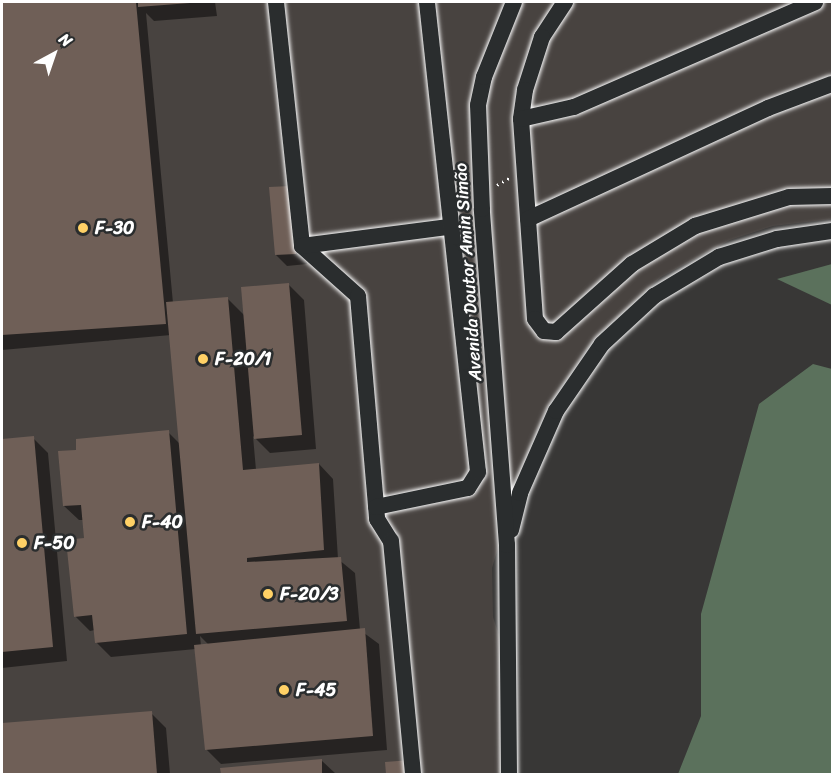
<!DOCTYPE html>
<html>
<head>
<meta charset="utf-8">
<style>
	body { margin:0 }
	#map { position:relative; width:834px; height:776px; overflow:hidden; background:#383736; font-family:Sriracha,sans-serif }
	div>[style] { position:absolute }
	.built>* { inset:0; background:#484340 }
	.green>* { inset:0; background:#5b715c }
	.shadow>* { inset:0; background:#0007 }
	.building>* { inset:0; background:#6f5f57 }
	.path>* { height:3px; margin-top:-1.5px; transform-origin:0; background:repeating-linear-gradient(90deg,#fff 0 1.5px,transparent 0 6px) }
	.roads { filter:drop-shadow(0 0 2px #fff) drop-shadow(0 0 2px #fff) }
	.minor>* { height:16px; margin:-8px; padding:0 8px; transform-origin:8px; border-radius:8px; background:#2a2d2e }
	.dots>* { width:16px; height:16px; translate:-50% -50%; box-sizing:border-box; border:3px solid #2a2d2e; border-radius:50% }
	span { translate:-50% -50%; white-space:nowrap; text-align:center; line-height:1.15; -webkit-text-stroke:5px #2a2d2e; paint-order:stroke }
	.poi-label { font-size:18px; color:#fff; font-weight:700 }
	.left { translate:0 -50%; text-align:left }
	.street-label { font-size:18px; color:#fff }
	.frame { position:absolute; inset:0; border:3px solid #fff; pointer-events:none }
	.north { position:absolute; left:24px; top:24px; width:60px; height:60px; -webkit-text-stroke:4px #2a2d2e; paint-order:stroke; rotate:40deg; font-size:16px; font-weight:700; line-height:24px; text-align:center; color:#fff }
	.north::after { content:''; display:block; margin:auto; width:21px; height:27px; background:#fff; clip-path:polygon(50% 0,100% 100%,50% 72%,0 100%) }
</style>
</head>
<body>
<div id="map">
	<div class="built">
		<div style="clip-path:polygon(2px 2px,832px 2px,832px 219px,773px 226px,730px 240px,661px 277px,594px 339px,547px 408px,522px 468px,492px 568px,493px 617px,500px 638px,502px 774px,2px 774px)"></div>
	</div>
	<div class="green">
		<div style="clip-path:polygon(832px 264px,832px 305px,777px 279px)"></div>
		<div style="clip-path:polygon(813px 364px,832px 369px,832px 774px,678px 774px,701px 716px,701px 614px,759px 404px)"></div>
	</div>
	<div class="shadow">
		<div style="clip-path:polygon(evenodd,2px 2px,215px 2px,217px 16px,154px 21px,146px 13px,173px 303px,228px 299px,244px 315px,289px 285px,304px 300px,316px 449px,270px 453px,253px 436px,256px 470px,319px 464px,333px 479px,338px 559px,355px 573px,360px 630px,379px 644px,387px 750px,221px 764px,206px 749px,196px 649px,111px 657px,97px 643px,95px 630px,90px 631px,75px 616px,85px 540px,84px 520px,79px 520px,64px 506px,77px 451px,168px 432px,180px 444px,171px 335px,2px 350px,2px 2px,200px 636px,209px 645px,201px 646px,200px 636px)"></div>
		<div style="clip-path:polygon(301px 199px,307px 264px,287px 266px,276px 255px)"></div>
		<div style="clip-path:polygon(33px 438px,48px 453px,67px 661px,2px 668px,2px 441px)"></div>
		<div style="clip-path:polygon(151px 713px,166px 728px,170px 774px,2px 774px,2px 724px)"></div>
		<div style="clip-path:polygon(321px 760px,336px 774px,222px 774px,222px 770px)"></div>
	</div>
	<div class="building">
		<div style="clip-path:polygon(2px 2px,136px 2px,166px 324px,2px 335px)"></div>
		<div style="clip-path:polygon(138px 2px,190px 2px,190px 3px,138px 7px)"></div>
		<div style="clip-path:polygon(291px 186px,296px 254px,275px 255px,269px 187px)"></div>
		<div style="clip-path:polygon(289px 283px,302px 435px,254px 439px,241px 287px)"></div>
		<div style="clip-path:polygon(228px 297px,243px 470px,319px 463px,324px 550px,247px 558px,247px 562px,341px 557px,347px 621px,196px 634px,166px 302px)"></div>
		<div style="clip-path:polygon(169px 430px,187px 634px,95px 643px,92px 615px,74px 617px,66px 540px,84px 538px,81px 505px,63px 506px,58px 451px,76px 450px,76px 439px)"></div>
		<div style="clip-path:polygon(34px 436px,53px 647px,2px 652px,2px 439px)"></div>
		<div style="clip-path:polygon(365px 628px,373px 736px,205px 750px,194px 645px)"></div>
		<div style="clip-path:polygon(152px 711px,157px 774px,2px 774px,2px 723px)"></div>
		<div style="clip-path:polygon(322px 759px,322px 774px,221px 774px,220px 768px)"></div>
		<div style="clip-path:polygon(411px 760px,412px 774px,386px 774px,385px 762px)"></div>
	</div>
	<div class="path">
		<div style="left:497px;top:185px;width:14px;rotate:-30deg"></div>
	</div>
	<div class="roads">
		<div class="minor">
			<div style="left:276px;top:2px;width:245px;rotate:83.9deg"></div>
			<div style="left:302px;top:246px;width:75px;rotate:41.8deg"></div>
			<div style="left:358px;top:296px;width:224px;rotate:85.1deg"></div>
			<div style="left:377px;top:519px;width:26px;rotate:58deg"></div>
			<div style="left:391px;top:541px;width:234px;rotate:84.6deg"></div>
			<div style="left:565px;top:2px;width:42px;rotate:123.3deg"></div>
			<div style="left:542px;top:37px;width:56px;rotate:107.8deg"></div>
			<div style="left:525px;top:90px;width:29px;rotate:98deg"></div>
			<div style="left:521px;top:119px;width:200px;rotate:86deg"></div>
			<div style="left:535px;top:319px;width:15px;rotate:53deg"></div>
			<div style="left:544px;top:331px;width:12px;rotate:5deg"></div>
			<div style="left:556px;top:332px;width:102px;rotate:-41.8deg"></div>
			<div style="left:632px;top:264px;width:74px;rotate:-31.1deg"></div>
			<div style="left:695px;top:226px;width:98px;rotate:-17.1deg"></div>
			<div style="left:789px;top:197px;width:43px;rotate:-1.3deg"></div>
			<div style="left:521px;top:119px;width:54px;rotate:-12.8deg"></div>
			<div style="left:574px;top:107px;width:263px;rotate:-23.5deg"></div>
			<div style="left:528px;top:219px;width:264px;rotate:-24.8deg"></div>
			<div style="left:768px;top:108px;width:68px;rotate:-20.6deg"></div>
			<div style="left:302px;top:246px;width:148px;rotate:-7.4deg"></div>
			<div style="left:376px;top:507px;width:94px;rotate:-11.7deg"></div>
			<div style="left:468px;top:488px;width:19px;rotate:-58deg"></div>
			<div style="left:478px;top:472px;width:473px;rotate:-96.2deg"></div>
			<div style="left:511px;top:530px;width:38px;rotate:-76deg"></div>
			<div style="left:520px;top:493px;width:90px;rotate:-66.3deg"></div>
			<div style="left:556px;top:411px;width:81px;rotate:-55.5deg"></div>
			<div style="left:602px;top:344px;width:71px;rotate:-42.7deg"></div>
			<div style="left:654px;top:296px;width:76px;rotate:-31deg"></div>
			<div style="left:719px;top:257px;width:61px;rotate:-17.2deg"></div>
			<div style="left:777px;top:239px;width:56px;rotate:-8.3deg"></div>
			<div style="left:509px;top:774px;width:229px;rotate:-90.5deg"></div>
			<div style="left:507px;top:545px;width:337px;rotate:-94.3deg"></div>
			<div style="left:482px;top:209px;width:104px;rotate:-92.2deg"></div>
			<div style="left:478px;top:105px;width:29px;rotate:-78deg"></div>
			<div style="left:484px;top:77px;width:81px;rotate:-68.2deg"></div>
		</div>
	</div>
	<div class="dots">
		<div style="left:83px;top:228px;background:#ffd166"></div>
		<div style="left:203px;top:359px;background:#ffd166"></div>
		<div style="left:130px;top:522px;background:#ffd166"></div>
		<div style="left:22px;top:543px;background:#ffd166"></div>
		<div style="left:268px;top:594px;background:#ffd166"></div>
		<div style="left:284px;top:690px;background:#ffd166"></div>
	</div>
	<div class="poi-label">
		<span class="left" style="left:95px;top:228px">F-30</span>
		<span class="left" style="left:215px;top:359px">F-20/1</span>
		<span class="left" style="left:142px;top:522px">F-40</span>
		<span class="left" style="left:34px;top:543px">F-50</span>
		<span class="left" style="left:280px;top:594px">F-20/3</span>
		<span class="left" style="left:296px;top:690px">F-45</span>
	</div>
	<div class="street-label">
		<span style="left:468px;top:272px;rotate:-94deg">Avenida Doutor Amin Simão</span>
	</div>
	<div class="frame"></div>
	<div class="north">N</div>
</div>
</body>
</html>
